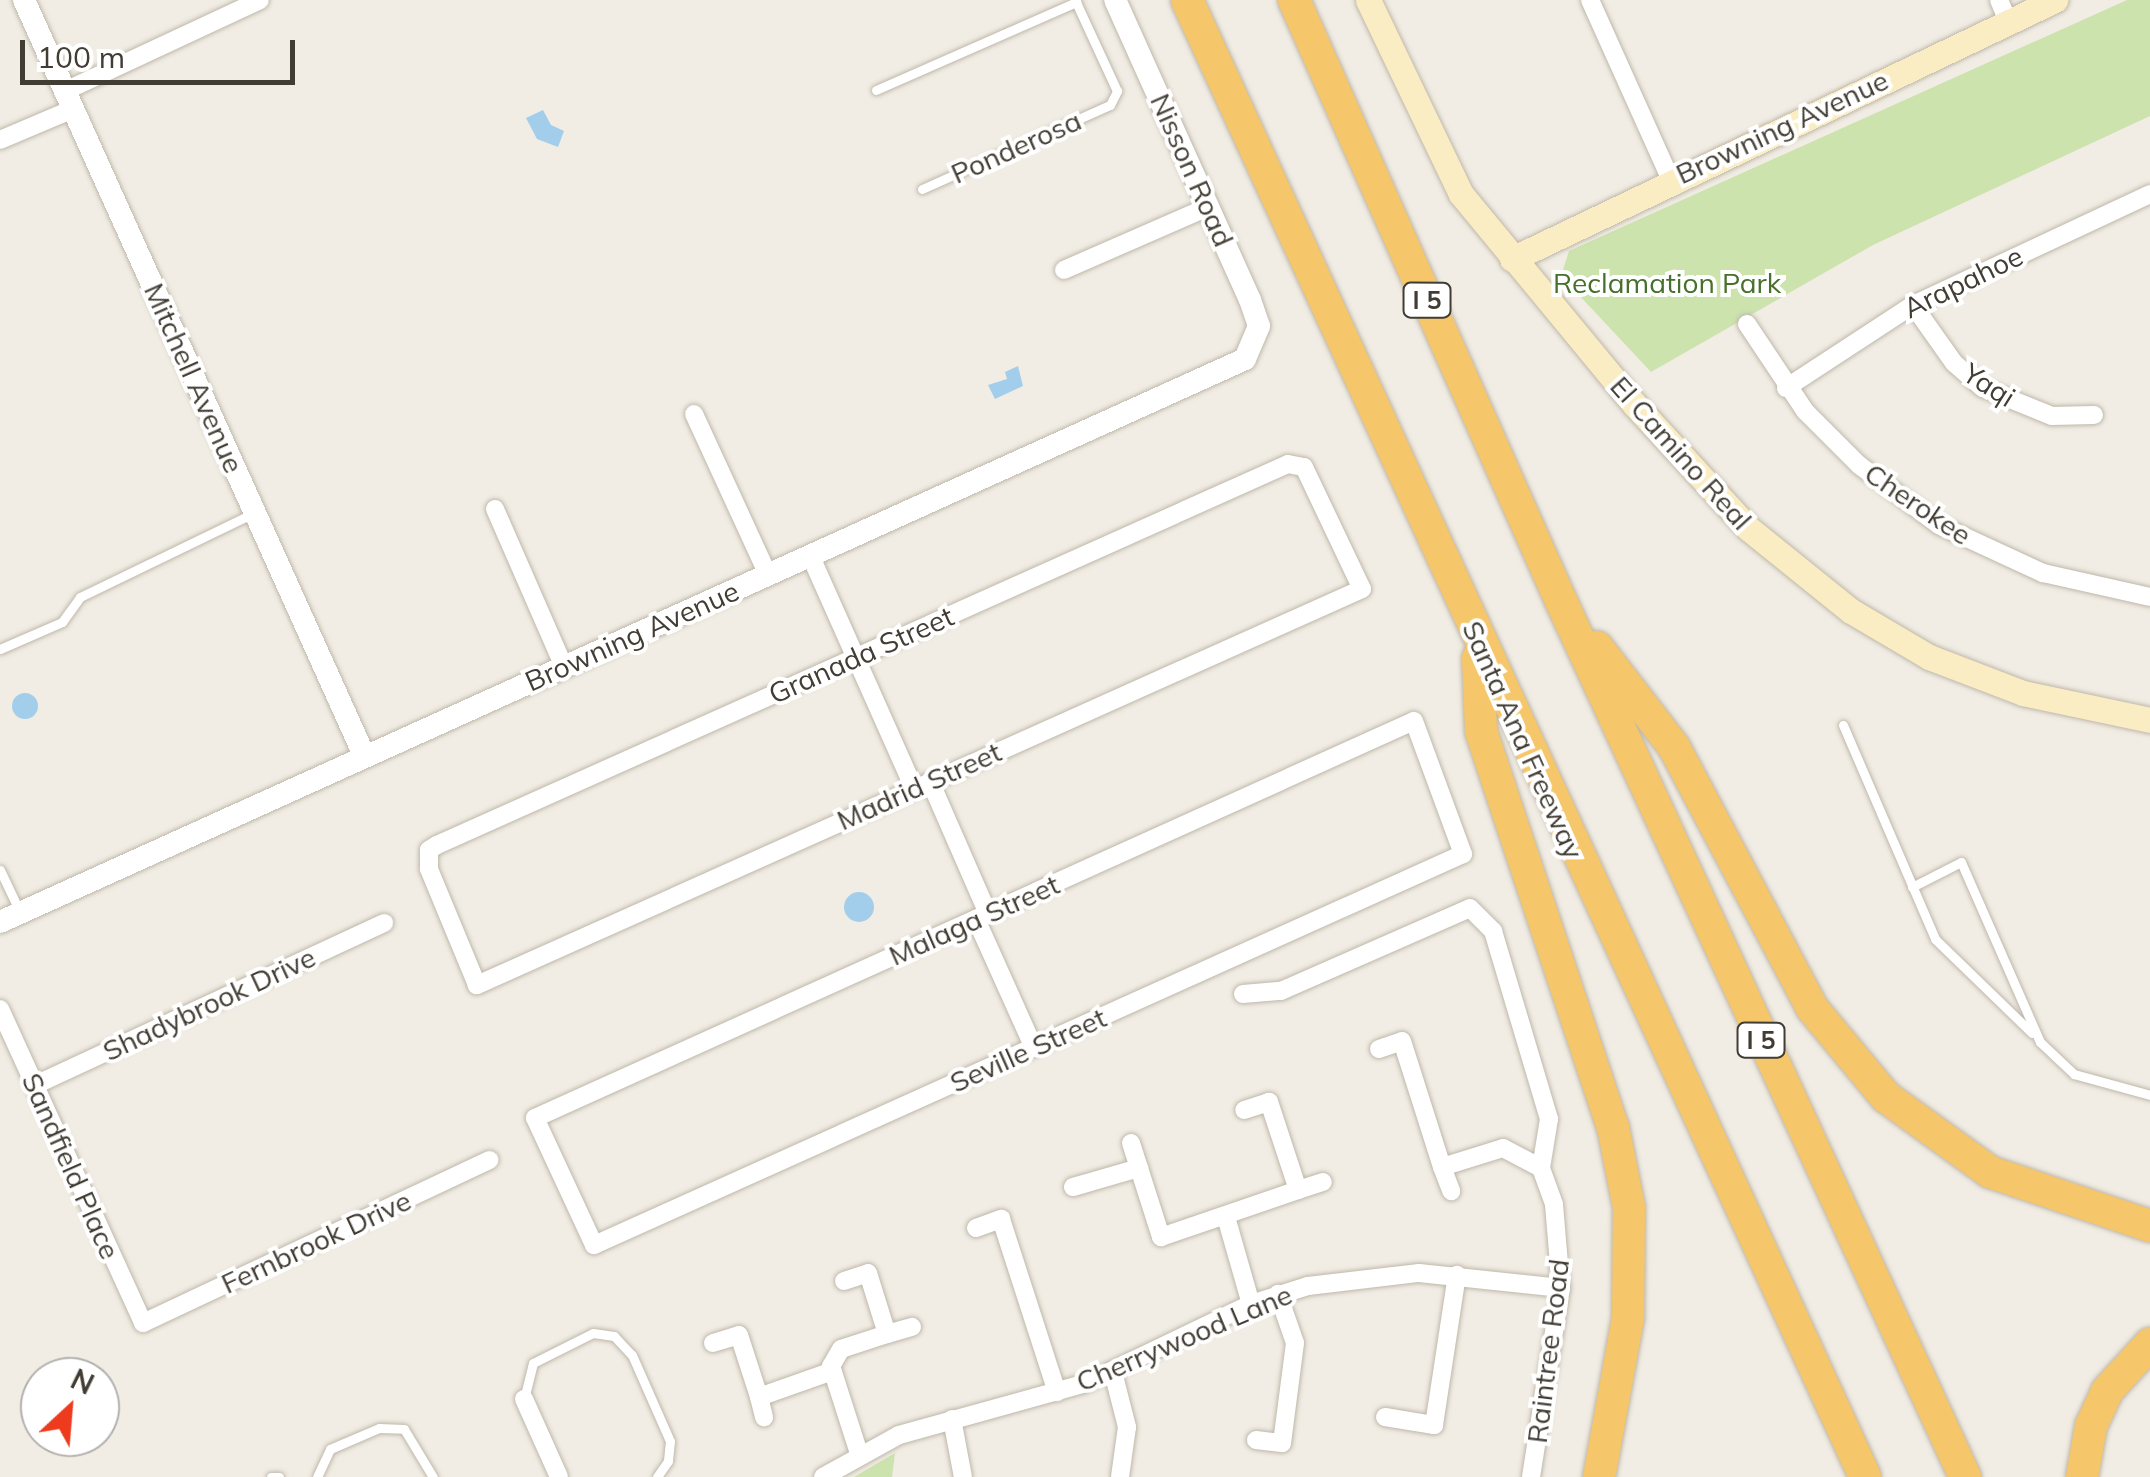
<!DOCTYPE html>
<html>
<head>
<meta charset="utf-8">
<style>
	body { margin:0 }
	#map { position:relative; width:2150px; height:1477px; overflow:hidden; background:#f1ede4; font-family:Mulish,sans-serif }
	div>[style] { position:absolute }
	.green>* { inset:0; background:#cce3ae }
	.water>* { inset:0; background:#a2ceeb }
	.round { border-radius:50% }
	.roads { filter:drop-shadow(0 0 2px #bfb7aa) drop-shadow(0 0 2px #bfb7aa) }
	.service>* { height:9px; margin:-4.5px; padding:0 4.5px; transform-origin:4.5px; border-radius:4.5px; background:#fff }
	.minor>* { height:18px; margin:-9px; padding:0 9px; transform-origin:9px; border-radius:9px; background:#fff }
	.tertiary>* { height:22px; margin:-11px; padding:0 11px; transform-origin:11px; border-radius:11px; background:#fff }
	.secondary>* { height:25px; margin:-12.5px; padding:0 12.5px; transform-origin:12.5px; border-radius:12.5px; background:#fbedc3 }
	.motorway>* { height:32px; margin:-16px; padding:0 16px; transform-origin:16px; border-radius:16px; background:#f6c66a }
	span { translate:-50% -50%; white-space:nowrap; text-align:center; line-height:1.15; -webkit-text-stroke:8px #fff; paint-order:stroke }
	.shield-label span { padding:2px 8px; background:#fff; border:2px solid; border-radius:8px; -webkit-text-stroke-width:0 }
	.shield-label { font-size:25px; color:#423d34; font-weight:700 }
	.street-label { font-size:28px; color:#423d34 }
	.park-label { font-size:28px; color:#46702b }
	.north { position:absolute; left:20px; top:1357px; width:100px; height:100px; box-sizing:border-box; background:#fff; border:2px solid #b3b1ae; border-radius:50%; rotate:26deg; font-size:28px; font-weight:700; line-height:40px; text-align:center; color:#423d34 }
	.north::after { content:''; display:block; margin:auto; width:35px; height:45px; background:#ee3b1e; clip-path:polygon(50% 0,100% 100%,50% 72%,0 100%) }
	.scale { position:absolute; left:20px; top:40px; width:275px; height:45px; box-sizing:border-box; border:5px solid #423d34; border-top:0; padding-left:12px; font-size:30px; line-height:35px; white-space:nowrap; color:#423d34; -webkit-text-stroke:8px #fff; paint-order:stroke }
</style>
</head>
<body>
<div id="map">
	<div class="green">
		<div style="clip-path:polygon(2127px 0,2150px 0,2150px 116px,1873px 245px,1651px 372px,1561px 276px,1569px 251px)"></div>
		<div style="clip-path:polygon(895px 1453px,892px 1477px,854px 1477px)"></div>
	</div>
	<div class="water">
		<div style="clip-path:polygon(543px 110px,551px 125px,564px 131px,558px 147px,537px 139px,526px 118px)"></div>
		<div style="clip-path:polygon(1018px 366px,1023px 386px,995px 399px,988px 385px,1007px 379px,1005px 372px)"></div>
		<div class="round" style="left:12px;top:693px;width:26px;height:26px"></div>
		<div class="round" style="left:844px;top:892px;width:30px;height:30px"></div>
	</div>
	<div class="roads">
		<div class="service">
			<div style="left:876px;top:90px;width:219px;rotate:-23.7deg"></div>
			<div style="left:922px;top:189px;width:206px;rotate:-24.1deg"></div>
			<div style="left:1110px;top:105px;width:16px;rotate:-63deg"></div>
			<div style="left:1117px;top:91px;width:100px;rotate:-114.8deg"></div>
			<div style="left:0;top:649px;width:68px;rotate:-23.5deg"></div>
			<div style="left:62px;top:622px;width:31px;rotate:-54deg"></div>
			<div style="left:80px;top:597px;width:193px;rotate:-25.8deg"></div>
			<div style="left:1843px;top:725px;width:233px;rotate:66.7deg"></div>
			<div style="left:1935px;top:939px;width:135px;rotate:44.1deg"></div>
			<div style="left:0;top:870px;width:44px;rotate:64.6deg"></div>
			<div style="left:1912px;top:887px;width:55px;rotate:-27deg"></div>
			<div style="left:1961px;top:862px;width:197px;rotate:66.3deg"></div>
			<div style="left:2040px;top:1042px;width:47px;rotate:43.3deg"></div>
			<div style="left:2074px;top:1074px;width:79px;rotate:15.4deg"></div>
			<div style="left:524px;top:1399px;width:37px;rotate:-76deg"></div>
			<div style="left:533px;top:1363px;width:67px;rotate:-26.6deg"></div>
			<div style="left:593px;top:1333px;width:21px;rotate:8deg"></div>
			<div style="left:614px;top:1336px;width:26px;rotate:47deg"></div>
			<div style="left:632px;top:1355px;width:94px;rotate:66.2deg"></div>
			<div style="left:670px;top:1441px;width:20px;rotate:96deg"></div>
			<div style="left:668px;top:1461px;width:19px;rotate:125deg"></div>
			<div style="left:271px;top:1477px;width:8px"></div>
			<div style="left:317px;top:1477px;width:31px;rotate:-65deg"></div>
			<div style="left:330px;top:1449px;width:53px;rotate:-23.2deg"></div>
			<div style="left:379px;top:1428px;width:25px;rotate:2deg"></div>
			<div style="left:404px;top:1429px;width:56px;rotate:58.9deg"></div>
		</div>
		<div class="minor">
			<div style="left:1590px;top:0;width:197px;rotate:65.8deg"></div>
			<div style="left:1999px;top:0;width:23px;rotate:67deg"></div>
			<div style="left:65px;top:91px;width:215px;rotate:-25deg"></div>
			<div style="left:0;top:140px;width:79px;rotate:-23deg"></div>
			<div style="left:1064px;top:270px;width:157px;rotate:-23.6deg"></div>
			<div style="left:1913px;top:305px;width:71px;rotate:54.7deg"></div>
			<div style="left:1954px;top:363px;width:38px;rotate:41deg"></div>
			<div style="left:1983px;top:388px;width:74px;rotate:22.1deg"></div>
			<div style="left:2052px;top:416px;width:42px;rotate:-1.4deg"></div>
			<div style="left:1747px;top:324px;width:105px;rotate:56.3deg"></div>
			<div style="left:1805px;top:411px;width:76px;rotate:45deg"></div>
			<div style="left:1859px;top:465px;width:100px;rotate:36.9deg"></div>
			<div style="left:1939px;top:525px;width:115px;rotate:24.8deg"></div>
			<div style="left:2043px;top:573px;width:110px;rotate:12.6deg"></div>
			<div style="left:1786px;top:388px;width:152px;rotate:-33.2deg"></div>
			<div style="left:1913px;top:305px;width:262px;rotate:-25.1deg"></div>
			<div style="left:694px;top:414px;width:177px;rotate:65.3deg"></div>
			<div style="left:1288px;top:464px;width:16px;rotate:11deg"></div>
			<div style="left:1304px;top:467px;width:135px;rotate:64.6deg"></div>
			<div style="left:1362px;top:589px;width:970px;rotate:155.89deg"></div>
			<div style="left:477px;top:985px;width:126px;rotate:-112.5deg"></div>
			<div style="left:429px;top:869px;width:19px;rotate:-90deg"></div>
			<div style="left:429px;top:850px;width:9px;rotate:-32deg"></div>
			<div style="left:437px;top:845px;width:932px;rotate:-24.12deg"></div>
			<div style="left:495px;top:509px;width:172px;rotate:66.4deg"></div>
			<div style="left:811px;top:557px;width:253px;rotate:66deg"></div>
			<div style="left:1414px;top:721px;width:142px;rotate:69.8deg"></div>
			<div style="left:1463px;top:854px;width:953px;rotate:155.77deg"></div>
			<div style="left:594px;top:1245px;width:140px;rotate:-114.9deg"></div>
			<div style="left:535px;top:1118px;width:964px;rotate:-24.31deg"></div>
			<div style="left:930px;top:781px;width:145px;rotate:66.4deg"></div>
			<div style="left:976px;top:919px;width:141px;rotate:65.8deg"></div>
			<div style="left:1243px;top:994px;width:38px;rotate:-5deg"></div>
			<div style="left:1281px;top:991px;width:206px;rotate:-23.7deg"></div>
			<div style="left:1470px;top:908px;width:33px;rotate:45deg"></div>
			<div style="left:1493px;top:931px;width:196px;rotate:73.4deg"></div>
			<div style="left:1549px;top:1119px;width:50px;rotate:99.3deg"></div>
			<div style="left:0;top:1009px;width:345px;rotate:65.5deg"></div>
			<div style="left:143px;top:1323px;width:383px;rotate:-25.2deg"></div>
			<div style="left:1379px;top:1049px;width:24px;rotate:-19deg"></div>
			<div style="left:1402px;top:1041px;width:132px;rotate:72.4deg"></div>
			<div style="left:1442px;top:1167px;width:64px;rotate:-17.3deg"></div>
			<div style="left:1503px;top:1148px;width:43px;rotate:27.8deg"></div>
			<div style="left:35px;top:1085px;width:385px;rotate:-24.9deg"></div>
			<div style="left:1131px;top:1143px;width:99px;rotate:72.3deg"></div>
			<div style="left:1161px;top:1237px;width:145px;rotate:-18.9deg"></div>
			<div style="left:1298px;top:1190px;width:93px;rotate:-108.2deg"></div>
			<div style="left:1269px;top:1102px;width:26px;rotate:162deg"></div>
			<div style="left:1442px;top:1167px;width:26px;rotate:69deg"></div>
			<div style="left:1073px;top:1187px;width:69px;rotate:-16.1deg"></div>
			<div style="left:1298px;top:1190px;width:26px;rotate:-18deg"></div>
			<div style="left:1226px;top:1217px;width:91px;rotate:74deg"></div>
			<div style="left:976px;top:1228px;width:27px;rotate:-20deg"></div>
			<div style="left:1001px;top:1219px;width:182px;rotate:72.1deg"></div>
			<div style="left:844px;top:1281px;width:25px;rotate:-18deg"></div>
			<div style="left:868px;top:1273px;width:64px;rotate:72.7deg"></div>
			<div style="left:887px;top:1334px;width:48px;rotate:161.9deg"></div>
			<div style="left:841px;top:1349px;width:20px;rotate:120deg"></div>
			<div style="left:831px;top:1366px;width:91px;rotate:72.2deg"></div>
			<div style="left:887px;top:1334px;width:26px;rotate:-16deg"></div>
			<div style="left:713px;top:1343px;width:27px;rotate:-17deg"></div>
			<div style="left:739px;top:1335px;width:65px;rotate:72.1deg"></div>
			<div style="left:759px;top:1397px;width:78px;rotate:-19.4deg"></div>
			<div style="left:1113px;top:1372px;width:57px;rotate:75.7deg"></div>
			<div style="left:1127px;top:1427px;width:50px;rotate:98deg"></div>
			<div style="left:759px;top:1397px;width:21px;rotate:76deg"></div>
			<div style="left:524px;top:1399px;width:85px;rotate:65.8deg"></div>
			<div style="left:1385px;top:1417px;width:50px;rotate:9.3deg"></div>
			<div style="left:1434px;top:1425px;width:152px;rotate:-81.3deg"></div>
			<div style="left:952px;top:1419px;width:59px;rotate:79.3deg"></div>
			<div style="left:1256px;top:1440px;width:26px;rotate:7deg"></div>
			<div style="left:1282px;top:1443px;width:101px;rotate:-82.6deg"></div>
			<div style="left:1295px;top:1343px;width:52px;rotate:-109.1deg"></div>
			<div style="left:823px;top:1477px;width:87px;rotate:-28.9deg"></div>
			<div style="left:899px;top:1435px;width:194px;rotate:-15.5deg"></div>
			<div style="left:1086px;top:1383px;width:183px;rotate:-25.6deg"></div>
			<div style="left:1251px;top:1304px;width:60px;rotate:-17.5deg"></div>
			<div style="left:1308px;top:1286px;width:112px;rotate:-6.7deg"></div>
			<div style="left:1419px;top:1273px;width:143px;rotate:6deg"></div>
			<div style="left:1531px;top:1477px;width:191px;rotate:-81deg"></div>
			<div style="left:1561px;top:1288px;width:84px;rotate:-94.8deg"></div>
			<div style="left:1554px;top:1204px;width:38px;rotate:-110deg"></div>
		</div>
		<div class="tertiary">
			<div style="left:24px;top:0;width:828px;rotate:65.76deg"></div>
			<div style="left:0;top:922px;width:1366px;rotate:-24.33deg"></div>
			<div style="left:1245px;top:359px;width:36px;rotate:-67deg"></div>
			<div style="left:1259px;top:326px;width:28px;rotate:-109deg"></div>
			<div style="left:1250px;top:300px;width:329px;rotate:-114.2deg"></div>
		</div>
		<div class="secondary">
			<div style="left:1368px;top:0;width:215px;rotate:64.4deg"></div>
			<div style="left:1461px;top:194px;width:273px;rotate:50.5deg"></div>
			<div style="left:1635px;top:405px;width:167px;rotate:47.4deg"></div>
			<div style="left:1748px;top:528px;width:132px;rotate:38.9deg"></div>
			<div style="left:1851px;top:611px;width:91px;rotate:30.5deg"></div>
			<div style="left:1929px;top:657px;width:101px;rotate:21deg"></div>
			<div style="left:2023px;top:693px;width:130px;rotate:12deg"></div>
			<div style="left:1512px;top:259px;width:602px;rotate:-25.5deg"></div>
		</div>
		<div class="motorway">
			<div style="left:1187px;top:0;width:1625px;rotate:65.34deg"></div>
			<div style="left:1294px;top:0;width:658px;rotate:66.05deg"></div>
			<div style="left:1561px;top:601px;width:965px;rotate:65.24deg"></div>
			<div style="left:1597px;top:647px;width:126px;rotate:52.4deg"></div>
			<div style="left:1674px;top:747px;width:295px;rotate:62.1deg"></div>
			<div style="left:1812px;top:1008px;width:116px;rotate:50.3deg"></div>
			<div style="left:1886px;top:1097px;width:128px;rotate:35.8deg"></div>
			<div style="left:1990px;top:1172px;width:169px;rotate:18.6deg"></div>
			<div style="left:1478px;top:658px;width:73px;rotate:87.6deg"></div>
			<div style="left:1481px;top:731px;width:417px;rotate:71.6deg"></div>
			<div style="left:1613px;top:1127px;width:82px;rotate:78.7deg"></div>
			<div style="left:1629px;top:1207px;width:111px;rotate:90.5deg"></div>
			<div style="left:1628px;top:1318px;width:162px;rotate:100.3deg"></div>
			<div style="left:2082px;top:1477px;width:52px;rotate:-80deg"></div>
			<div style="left:2091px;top:1426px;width:38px;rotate:-65deg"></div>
			<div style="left:2107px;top:1391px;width:64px;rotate:-47.5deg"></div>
		</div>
	</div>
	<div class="shield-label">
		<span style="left:1427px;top:300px">I 5</span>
		<span style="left:1761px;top:1040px">I 5</span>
	</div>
	<div class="street-label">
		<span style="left:1782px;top:127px;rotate:-25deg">Browning Avenue</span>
		<span style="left:1016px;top:147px;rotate:-24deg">Ponderosa</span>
		<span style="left:1192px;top:170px;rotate:66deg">Nisson Road</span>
		<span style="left:1963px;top:282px;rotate:-26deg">Arapahoe</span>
		<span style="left:194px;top:378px;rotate:66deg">Mitchell Avenue</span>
		<span style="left:1989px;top:385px;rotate:32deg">Yaqi</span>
		<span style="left:1681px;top:453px;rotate:48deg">El Camino Real</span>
		<span style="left:1918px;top:504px;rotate:34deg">Cherokee</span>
		<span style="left:632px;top:636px;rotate:-24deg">Browning Avenue</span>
		<span style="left:861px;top:655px;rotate:-24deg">Granada Street</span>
		<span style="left:1523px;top:740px;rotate:66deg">Santa Ana Freeway</span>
		<span style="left:919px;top:786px;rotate:-24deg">Madrid Street</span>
		<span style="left:974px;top:920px;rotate:-24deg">Malaga Street</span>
		<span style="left:209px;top:1004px;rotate:-25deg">Shadybrook Drive</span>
		<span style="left:1028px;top:1050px;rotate:-24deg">Seville Street</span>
		<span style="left:71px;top:1166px;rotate:66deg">Sandfield Place</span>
		<span style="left:316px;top:1242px;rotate:-25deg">Fernbrook Drive</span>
		<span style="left:1184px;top:1338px;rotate:-23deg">Cherrywood Lane</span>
		<span style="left:1548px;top:1351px;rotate:-83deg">Raintree Road</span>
	</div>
	<div class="park-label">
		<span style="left:1667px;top:283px">Reclamation Park</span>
	</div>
	<div class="north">N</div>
	<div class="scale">100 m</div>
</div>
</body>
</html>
